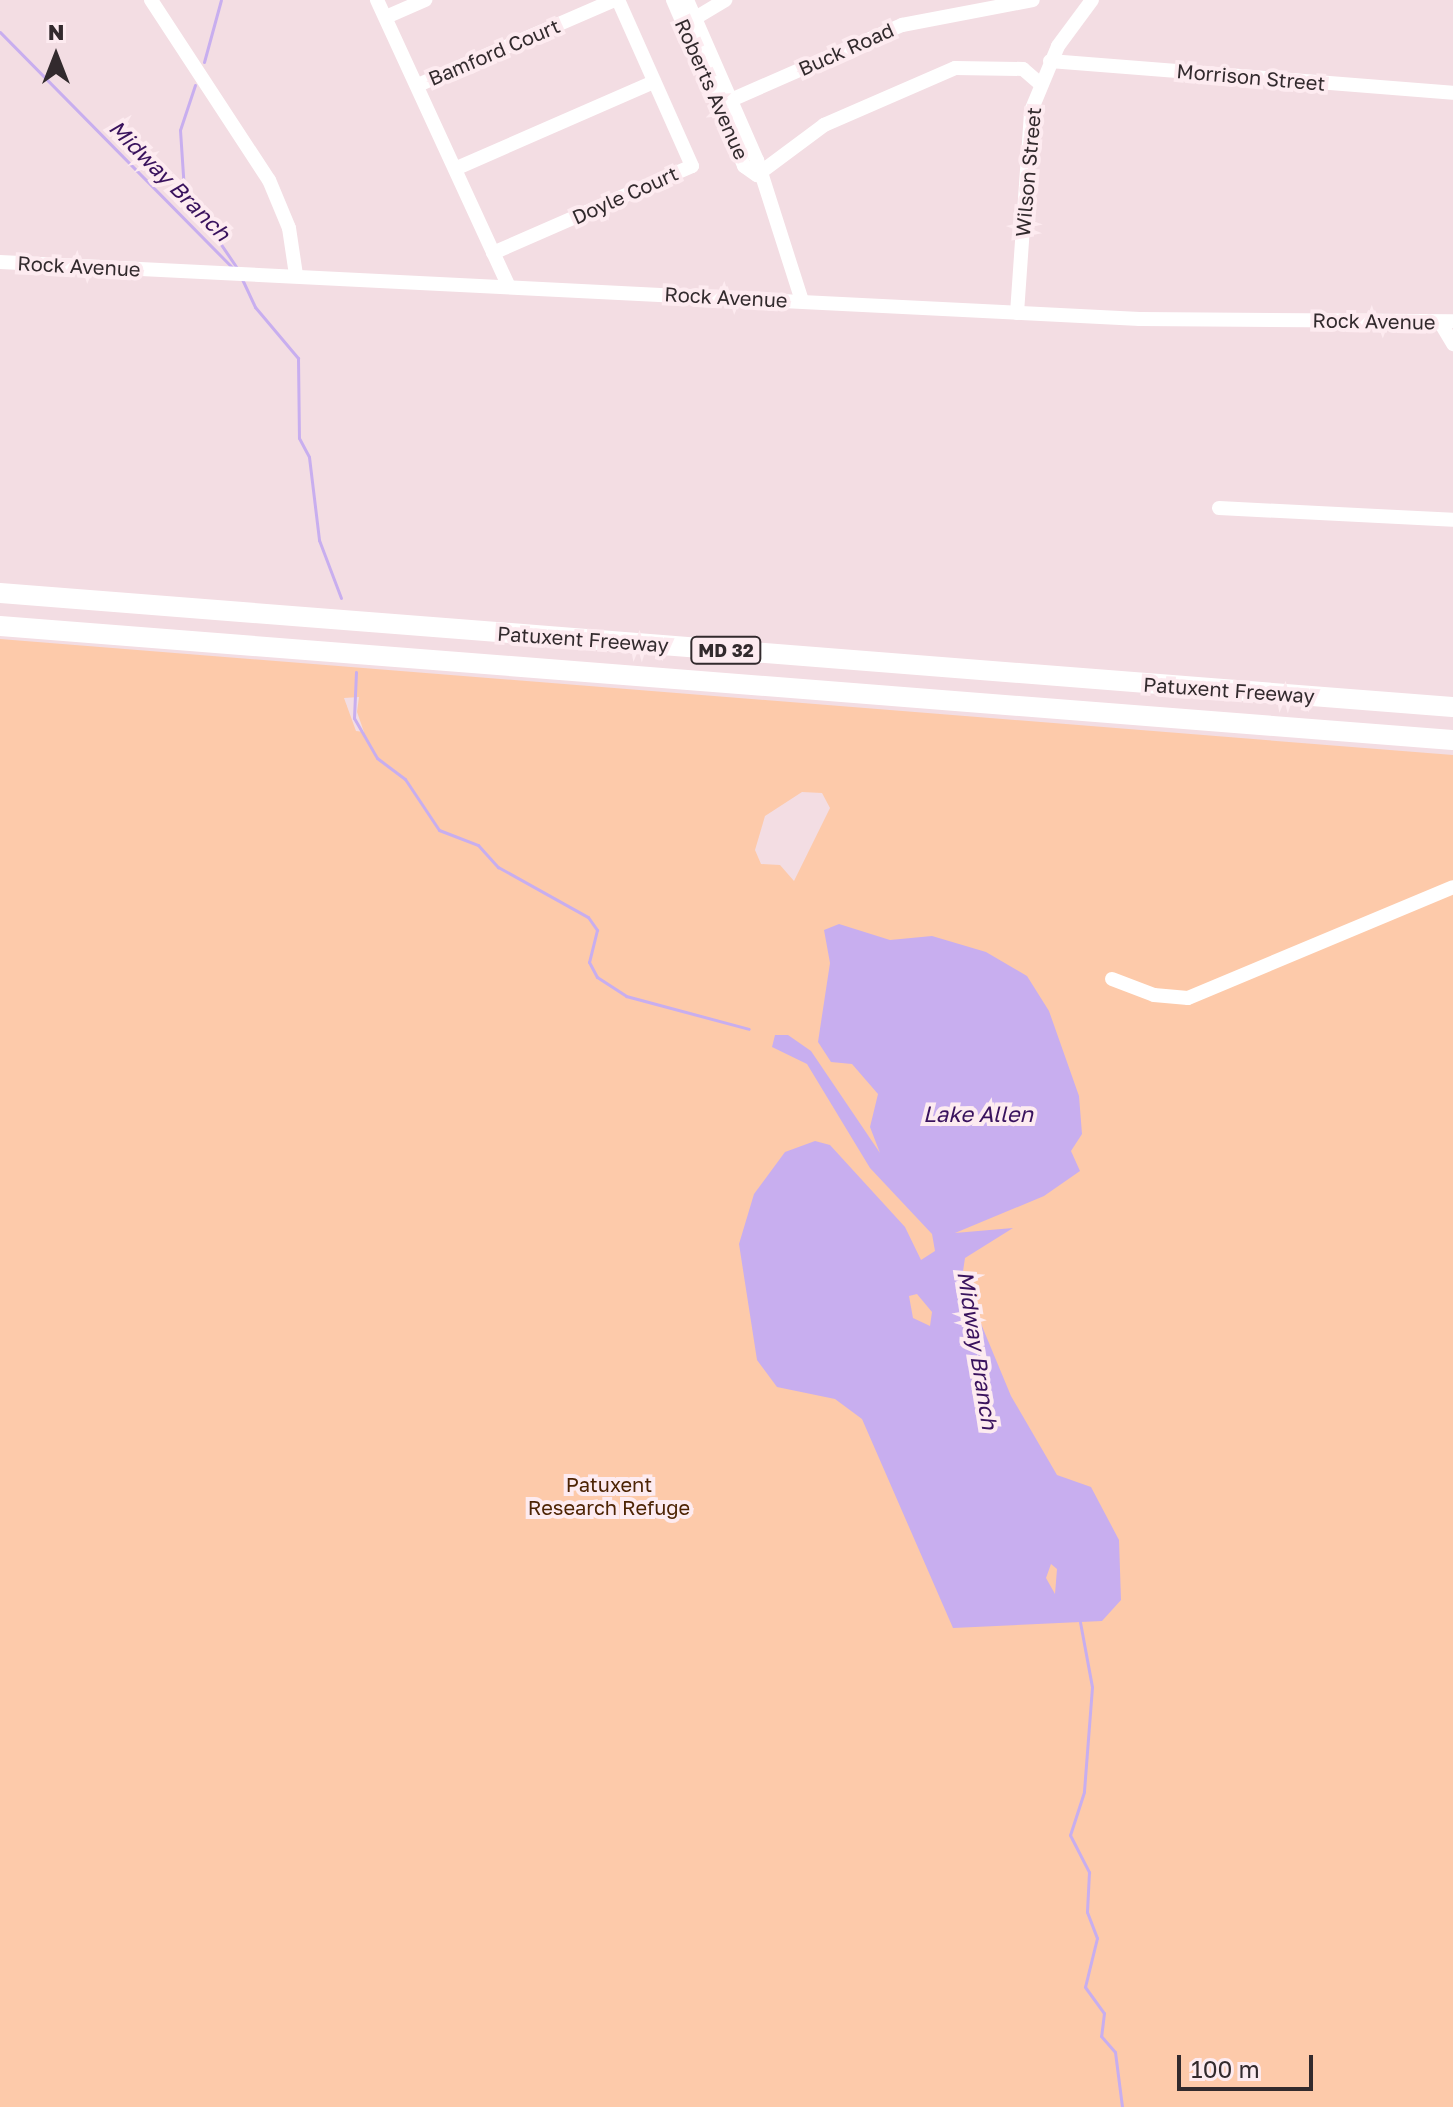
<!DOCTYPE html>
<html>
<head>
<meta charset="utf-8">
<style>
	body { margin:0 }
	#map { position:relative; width:1453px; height:2107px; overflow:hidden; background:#f3dde3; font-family:"Golos Text",sans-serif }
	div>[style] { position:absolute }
	.green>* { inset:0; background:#fdcaaa }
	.water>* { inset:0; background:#c8aeef }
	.stream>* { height:3px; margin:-1.5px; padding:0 1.5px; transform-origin:1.5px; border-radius:1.5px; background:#c8aeef }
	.minor>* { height:14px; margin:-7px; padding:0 7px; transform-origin:7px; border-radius:7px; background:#fff }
	.highway>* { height:20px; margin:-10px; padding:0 10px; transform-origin:10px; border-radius:10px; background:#fff }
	span { translate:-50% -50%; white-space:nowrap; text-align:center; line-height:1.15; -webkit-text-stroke:8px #fdebf0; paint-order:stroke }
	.shield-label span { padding:2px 6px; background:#fdebf0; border:2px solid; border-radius:6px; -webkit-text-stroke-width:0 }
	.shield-label { font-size:18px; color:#322a2d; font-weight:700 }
	.street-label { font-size:20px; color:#322a2d }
	.park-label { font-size:20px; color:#4d2404 }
	.water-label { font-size:22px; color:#39125d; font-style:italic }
	.north { position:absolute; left:16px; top:16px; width:80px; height:80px; -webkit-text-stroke:6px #fdebf0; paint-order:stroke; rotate:0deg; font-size:22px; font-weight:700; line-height:32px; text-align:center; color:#322a2d }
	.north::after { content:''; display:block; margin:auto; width:28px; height:36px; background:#322a2d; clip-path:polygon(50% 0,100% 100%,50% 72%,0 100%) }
	.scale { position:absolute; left:1177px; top:2055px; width:136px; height:36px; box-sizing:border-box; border:4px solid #322a2d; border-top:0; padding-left:10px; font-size:24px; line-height:28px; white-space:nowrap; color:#322a2d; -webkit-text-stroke:6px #fdebf0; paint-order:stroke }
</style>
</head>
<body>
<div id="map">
	<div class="green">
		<div style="clip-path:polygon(evenodd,0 639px,1453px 755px,1453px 2107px,0 2107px,0 639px,359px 697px,357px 712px,364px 732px,356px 731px,344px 698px,359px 697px,0 639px,802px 792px,822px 793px,830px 808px,794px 881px,780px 865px,761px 864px,755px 850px,765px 816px,802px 792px)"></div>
	</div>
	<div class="water">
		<div style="clip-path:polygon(evenodd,839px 924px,890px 940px,932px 936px,986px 952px,1027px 976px,1049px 1011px,1079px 1096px,1082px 1134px,1071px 1151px,1080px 1171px,1044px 1196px,955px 1233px,1013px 1228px,965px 1258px,962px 1278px,1011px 1396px,1057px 1475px,1091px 1487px,1119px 1540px,1121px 1600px,1102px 1621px,953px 1628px,862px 1419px,835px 1399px,777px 1387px,757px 1360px,739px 1244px,754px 1194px,785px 1152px,815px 1141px,830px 1145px,905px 1227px,921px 1260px,935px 1251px,932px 1234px,870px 1168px,807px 1064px,772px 1047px,775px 1035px,788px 1035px,811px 1051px,880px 1153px,870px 1127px,878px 1094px,852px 1064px,831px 1062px,818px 1042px,830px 963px,824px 930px,839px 924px,917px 1294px,932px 1312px,930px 1326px,913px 1318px,909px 1296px,917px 1294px,839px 924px,1051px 1564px,1057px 1569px,1055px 1594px,1046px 1578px,1051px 1564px)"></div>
	</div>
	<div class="stream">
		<div style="left:0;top:32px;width:334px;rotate:45.4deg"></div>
		<div style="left:204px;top:62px;width:64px;rotate:-74.7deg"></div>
		<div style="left:195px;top:85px;width:47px;rotate:108.4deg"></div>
		<div style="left:180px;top:130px;width:60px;rotate:86.2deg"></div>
		<div style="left:184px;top:190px;width:94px;rotate:55.8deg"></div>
		<div style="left:242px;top:279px;width:31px;rotate:65deg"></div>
		<div style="left:255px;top:307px;width:67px;rotate:49.9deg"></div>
		<div style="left:298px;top:358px;width:80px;rotate:89.3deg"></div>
		<div style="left:299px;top:438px;width:21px;rotate:62deg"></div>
		<div style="left:309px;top:457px;width:84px;rotate:83.1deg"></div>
		<div style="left:319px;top:540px;width:62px;rotate:69.2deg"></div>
		<div style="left:356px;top:672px;width:46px;rotate:92.5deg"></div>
		<div style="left:354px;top:718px;width:46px;rotate:60.1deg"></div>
		<div style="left:377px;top:758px;width:35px;rotate:37deg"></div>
		<div style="left:405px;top:779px;width:61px;rotate:56.3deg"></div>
		<div style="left:439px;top:830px;width:42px;rotate:21deg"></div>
		<div style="left:478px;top:845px;width:30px;rotate:48deg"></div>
		<div style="left:498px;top:867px;width:103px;rotate:29.1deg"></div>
		<div style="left:588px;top:917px;width:16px;rotate:55deg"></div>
		<div style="left:597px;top:930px;width:33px;rotate:104deg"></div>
		<div style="left:589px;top:962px;width:17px;rotate:62deg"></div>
		<div style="left:597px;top:977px;width:35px;rotate:33deg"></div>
		<div style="left:626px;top:996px;width:127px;rotate:15deg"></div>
		<div style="left:1080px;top:1622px;width:66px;rotate:79.5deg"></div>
		<div style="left:1092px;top:1687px;width:105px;rotate:94.4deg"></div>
		<div style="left:1084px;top:1792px;width:45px;rotate:108deg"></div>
		<div style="left:1070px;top:1835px;width:42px;rotate:62.8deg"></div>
		<div style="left:1089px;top:1872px;width:40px;rotate:92.9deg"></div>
		<div style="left:1087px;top:1912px;width:28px;rotate:69deg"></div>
		<div style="left:1097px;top:1938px;width:50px;rotate:103.8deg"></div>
		<div style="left:1085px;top:1987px;width:32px;rotate:54deg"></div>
		<div style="left:1104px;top:2013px;width:23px;rotate:97deg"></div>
		<div style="left:1101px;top:2036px;width:21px;rotate:49deg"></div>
		<div style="left:1115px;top:2052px;width:55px;rotate:82.7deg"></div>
	</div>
	<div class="minor">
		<div style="left:151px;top:0;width:215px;rotate:56.8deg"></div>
		<div style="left:269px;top:180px;width:52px;rotate:67.4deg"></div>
		<div style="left:289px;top:228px;width:48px;rotate:81.5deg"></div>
		<div style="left:377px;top:0;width:314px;rotate:65.3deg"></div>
		<div style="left:673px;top:0;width:181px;rotate:66.8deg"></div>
		<div style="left:744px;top:166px;width:16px;rotate:35deg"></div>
		<div style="left:687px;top:0;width:175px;rotate:66.4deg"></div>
		<div style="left:757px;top:160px;width:148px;rotate:72.3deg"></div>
		<div style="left:386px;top:17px;width:43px;rotate:-23.6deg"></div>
		<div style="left:692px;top:20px;width:39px;rotate:-31deg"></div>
		<div style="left:1050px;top:61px;width:404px;rotate:4.5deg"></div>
		<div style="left:418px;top:85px;width:214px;rotate:-23.4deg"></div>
		<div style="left:712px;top:91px;width:21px;rotate:25deg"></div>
		<div style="left:731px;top:100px;width:187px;rotate:-23.7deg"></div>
		<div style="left:902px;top:25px;width:133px;rotate:-10.8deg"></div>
		<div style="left:457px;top:168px;width:215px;rotate:-23.6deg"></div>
		<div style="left:757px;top:175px;width:84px;rotate:-36.7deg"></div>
		<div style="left:824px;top:125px;width:143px;rotate:-23.5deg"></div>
		<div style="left:955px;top:68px;width:68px;rotate:0.8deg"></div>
		<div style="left:1023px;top:69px;width:23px;rotate:41deg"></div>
		<div style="left:493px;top:253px;width:217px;rotate:-23.6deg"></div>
		<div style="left:692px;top:166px;width:182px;rotate:-114deg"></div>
		<div style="left:0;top:262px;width:1141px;rotate:2.86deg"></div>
		<div style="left:1140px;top:319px;width:313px;rotate:0.4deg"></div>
		<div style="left:1017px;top:313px;width:202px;rotate:-86deg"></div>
		<div style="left:1031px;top:111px;width:70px;rotate:-67.4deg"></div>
		<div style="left:1058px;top:46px;width:57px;rotate:-53.5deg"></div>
		<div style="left:1440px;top:322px;width:26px;rotate:59deg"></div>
		<div style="left:1219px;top:508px;width:234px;rotate:2.9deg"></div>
		<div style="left:1112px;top:979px;width:45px;rotate:20.9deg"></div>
		<div style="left:1154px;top:995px;width:34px;rotate:5deg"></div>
		<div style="left:1188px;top:998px;width:287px;rotate:-22.7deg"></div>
	</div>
	<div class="highway">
		<div style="left:0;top:593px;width:1457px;rotate:4.49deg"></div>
		<div style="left:0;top:626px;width:1457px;rotate:4.49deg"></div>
	</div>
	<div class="shield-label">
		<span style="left:726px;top:650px">MD 32</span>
	</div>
	<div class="street-label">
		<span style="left:846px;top:49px;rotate:-24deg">Buck Road</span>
		<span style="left:494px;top:52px;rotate:-23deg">Bamford Court</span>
		<span style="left:1251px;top:77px;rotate:5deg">Morrison Street</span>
		<span style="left:712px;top:89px;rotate:66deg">Roberts Avenue</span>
		<span style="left:1028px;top:172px;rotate:-85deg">Wilson Street</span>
		<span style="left:625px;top:195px;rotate:-24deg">Doyle Court</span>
		<span style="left:79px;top:266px;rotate:3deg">Rock Avenue</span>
		<span style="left:726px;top:297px;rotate:3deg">Rock Avenue</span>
		<span style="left:1374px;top:321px;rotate:1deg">Rock Avenue</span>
		<span style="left:583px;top:639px;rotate:4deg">Patuxent Freeway</span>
		<span style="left:1229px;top:690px;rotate:4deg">Patuxent Freeway</span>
	</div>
	<div class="park-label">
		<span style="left:609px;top:1496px">Patuxent<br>Research Refuge</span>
	</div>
	<div class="water-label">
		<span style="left:170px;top:180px;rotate:45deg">Midway Branch</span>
		<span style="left:978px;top:1114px">Lake Allen</span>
		<span style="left:978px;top:1350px;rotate:81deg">Midway Branch</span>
	</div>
	<div class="north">N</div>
	<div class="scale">100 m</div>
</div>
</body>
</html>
